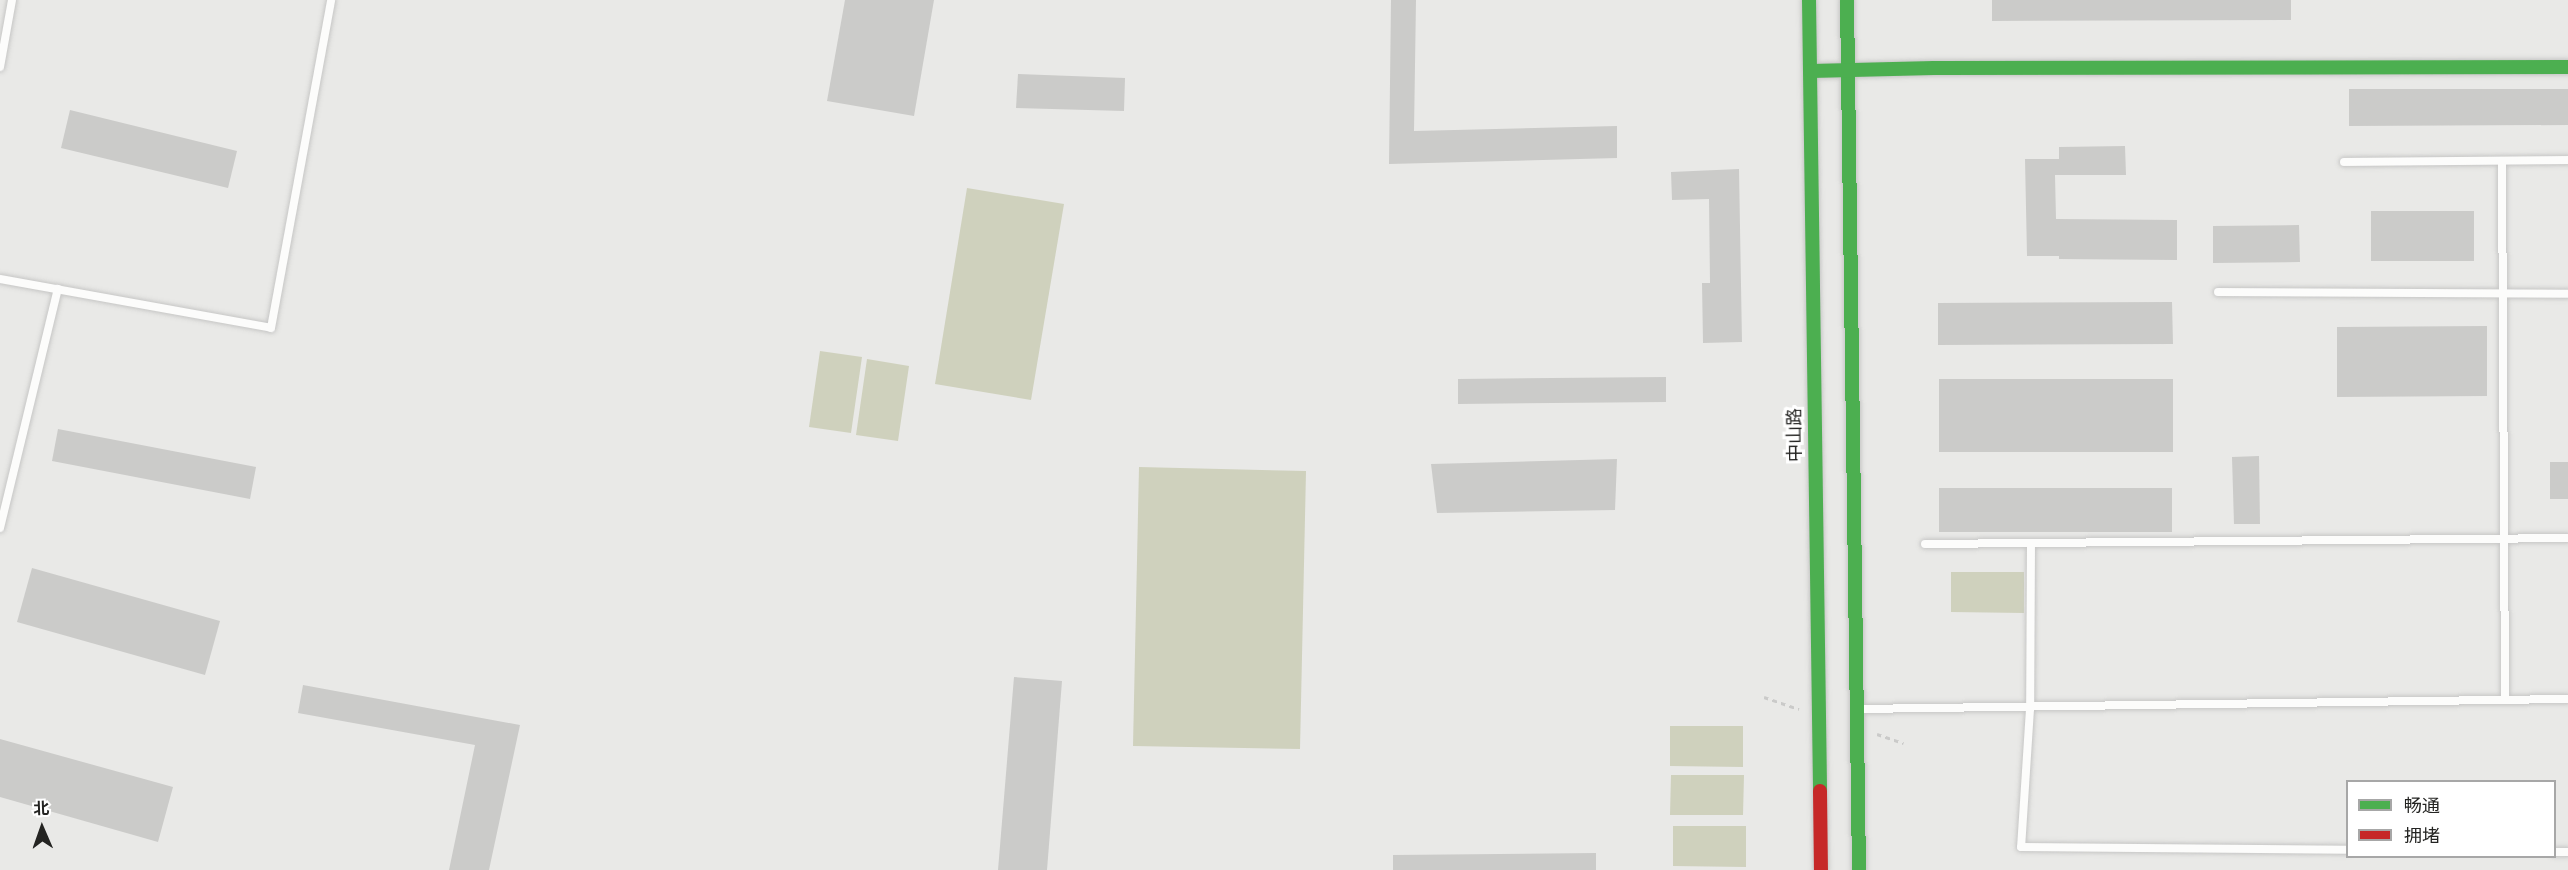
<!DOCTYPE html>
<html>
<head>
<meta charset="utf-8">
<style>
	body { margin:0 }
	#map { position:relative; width:2568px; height:870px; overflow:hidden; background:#e9e9e7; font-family:Overpass,"Noto Sans SC",sans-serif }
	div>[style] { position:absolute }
	.green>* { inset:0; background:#cfd1bd }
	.building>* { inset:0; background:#cbcbc9 }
	.path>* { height:3px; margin-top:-1.5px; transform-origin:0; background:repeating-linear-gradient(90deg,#cacac9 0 4.5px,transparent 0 9px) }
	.roads { filter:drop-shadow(0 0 2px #c6c6c5) drop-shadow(0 0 2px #c6c6c5) }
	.lane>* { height:8px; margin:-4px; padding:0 4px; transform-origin:4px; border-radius:4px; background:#fcfcfb }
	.fast>* { height:14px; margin:-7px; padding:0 7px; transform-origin:7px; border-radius:7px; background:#4caf50 }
	.jam>* { height:14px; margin:-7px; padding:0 7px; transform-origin:7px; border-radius:7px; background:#c62828 }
	span { translate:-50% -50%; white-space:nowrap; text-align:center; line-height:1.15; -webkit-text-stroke:6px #fff; paint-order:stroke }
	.street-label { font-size:18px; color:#242422 }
	.legend { position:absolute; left:2346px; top:780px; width:210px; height:78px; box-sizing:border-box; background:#fff; border:2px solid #a7a7a7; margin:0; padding:8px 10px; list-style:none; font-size:18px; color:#242422 }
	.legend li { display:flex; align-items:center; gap:12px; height:30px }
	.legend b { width:30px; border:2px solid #a7a7a7 }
	.north { position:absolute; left:12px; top:798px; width:60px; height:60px; -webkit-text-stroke:4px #fff; paint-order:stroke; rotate:358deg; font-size:16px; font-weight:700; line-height:24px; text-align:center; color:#242422 }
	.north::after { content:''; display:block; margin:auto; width:21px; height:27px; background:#242422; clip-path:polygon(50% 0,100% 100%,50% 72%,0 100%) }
</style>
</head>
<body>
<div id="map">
	<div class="green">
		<div style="clip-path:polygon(967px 188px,1064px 204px,1031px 400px,935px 384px)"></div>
		<div style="clip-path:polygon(820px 351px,862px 357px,851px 433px,809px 427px)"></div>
		<div style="clip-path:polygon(867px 359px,909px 366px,898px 441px,856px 435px)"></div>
		<div style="clip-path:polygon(1139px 467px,1306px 471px,1300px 749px,1133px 746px)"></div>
		<div style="clip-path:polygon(1951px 572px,2024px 572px,2024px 613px,1951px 612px)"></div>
		<div style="clip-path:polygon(1670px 726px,1743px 726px,1743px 767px,1670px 766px)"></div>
		<div style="clip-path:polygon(1671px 775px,1744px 775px,1743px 815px,1670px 815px)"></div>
		<div style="clip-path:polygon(1673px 826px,1746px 826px,1746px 867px,1673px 866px)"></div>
	</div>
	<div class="building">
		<div style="clip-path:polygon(845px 0,934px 0,914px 116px,827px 101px)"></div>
		<div style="clip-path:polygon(1391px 0,1416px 0,1414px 131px,1617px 126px,1617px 158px,1389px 164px)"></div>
		<div style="clip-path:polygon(1992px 0,2291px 0,2291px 20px,1992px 21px)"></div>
		<div style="clip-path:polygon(1018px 74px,1125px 78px,1124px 111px,1016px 108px)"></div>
		<div style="clip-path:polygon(2349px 89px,2568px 89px,2568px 125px,2349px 126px)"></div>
		<div style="clip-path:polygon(70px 110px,237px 151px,228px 188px,61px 148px)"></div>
		<div style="clip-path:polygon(2125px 146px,2126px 175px,2055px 175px,2056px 219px,2177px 220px,2177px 260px,2059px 259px,2059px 256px,2027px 256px,2025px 159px,2059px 159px,2059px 147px)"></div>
		<div style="clip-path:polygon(1739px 169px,1742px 342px,1703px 343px,1702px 283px,1710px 283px,1709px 199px,1672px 200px,1671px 172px)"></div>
		<div style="clip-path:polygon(2371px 211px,2474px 211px,2474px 261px,2371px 261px)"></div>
		<div style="clip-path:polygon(2299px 225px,2300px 262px,2213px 263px,2213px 226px)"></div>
		<div style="clip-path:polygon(2172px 302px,2173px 344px,1938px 345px,1938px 303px)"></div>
		<div style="clip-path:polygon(2487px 326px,2487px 396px,2337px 397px,2337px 327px)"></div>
		<div style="clip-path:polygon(1666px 377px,1666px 402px,1458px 404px,1458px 379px)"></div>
		<div style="clip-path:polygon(1939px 379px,2173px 379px,2173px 452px,1939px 452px)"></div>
		<div style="clip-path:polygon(58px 429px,256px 467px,250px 499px,52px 461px)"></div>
		<div style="clip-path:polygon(2259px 456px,2260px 524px,2234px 524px,2232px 457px)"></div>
		<div style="clip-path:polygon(1617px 459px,1615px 510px,1437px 513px,1431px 464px)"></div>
		<div style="clip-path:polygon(2550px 462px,2568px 462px,2568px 499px,2550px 499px)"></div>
		<div style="clip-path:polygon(1939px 488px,2172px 488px,2172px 532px,1939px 532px)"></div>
		<div style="clip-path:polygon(32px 568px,220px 621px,205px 675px,17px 622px)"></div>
		<div style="clip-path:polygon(1014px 677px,1062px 681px,1047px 870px,998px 870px)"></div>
		<div style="clip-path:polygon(303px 685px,520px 725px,489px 870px,449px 870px,475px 745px,298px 713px)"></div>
		<div style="clip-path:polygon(0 739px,173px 787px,158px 842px,0 797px)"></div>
		<div style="clip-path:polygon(1596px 853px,1596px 870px,1393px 870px,1393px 855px)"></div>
	</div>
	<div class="path">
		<div style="left:1764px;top:697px;width:37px;rotate:19deg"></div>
		<div style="left:1877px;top:734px;width:28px;rotate:19deg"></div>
	</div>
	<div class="roads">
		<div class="lane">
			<div style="left:0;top:67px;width:68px;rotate:-79.8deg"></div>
			<div style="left:2502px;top:161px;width:539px;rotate:89.68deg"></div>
			<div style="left:2344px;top:162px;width:224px;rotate:-0.5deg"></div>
			<div style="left:0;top:279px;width:275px;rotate:10.2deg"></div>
			<div style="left:271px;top:328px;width:333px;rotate:-79.6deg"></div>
			<div style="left:2218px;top:292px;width:350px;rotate:0.3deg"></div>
			<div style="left:0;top:528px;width:246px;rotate:-76.4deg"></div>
			<div style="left:2031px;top:543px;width:166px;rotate:90.3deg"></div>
			<div style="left:2030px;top:709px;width:138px;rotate:93.7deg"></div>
			<div style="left:2021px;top:847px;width:327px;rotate:0.5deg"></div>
			<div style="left:1925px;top:544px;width:643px;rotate:-0.53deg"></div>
			<div style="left:1858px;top:709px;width:710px;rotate:-0.81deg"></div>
			<div style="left:2554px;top:852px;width:14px"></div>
		</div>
		<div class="fast">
			<div style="left:1809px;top:0;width:791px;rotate:89.2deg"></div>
			<div style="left:1847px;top:0;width:870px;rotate:89.21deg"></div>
			<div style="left:1811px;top:71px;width:123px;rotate:-1.4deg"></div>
			<div style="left:1934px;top:68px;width:634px;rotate:-0.09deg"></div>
		</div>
		<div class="jam">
			<div style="left:1820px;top:791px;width:79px;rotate:89.3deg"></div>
		</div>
	</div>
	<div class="street-label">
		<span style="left:1797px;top:435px;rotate:-91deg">中山路</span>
	</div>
	<ul class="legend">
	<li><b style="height:8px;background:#4caf50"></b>畅通</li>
	<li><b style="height:8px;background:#c62828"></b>拥堵</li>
	</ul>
	<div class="north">北</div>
</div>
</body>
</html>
